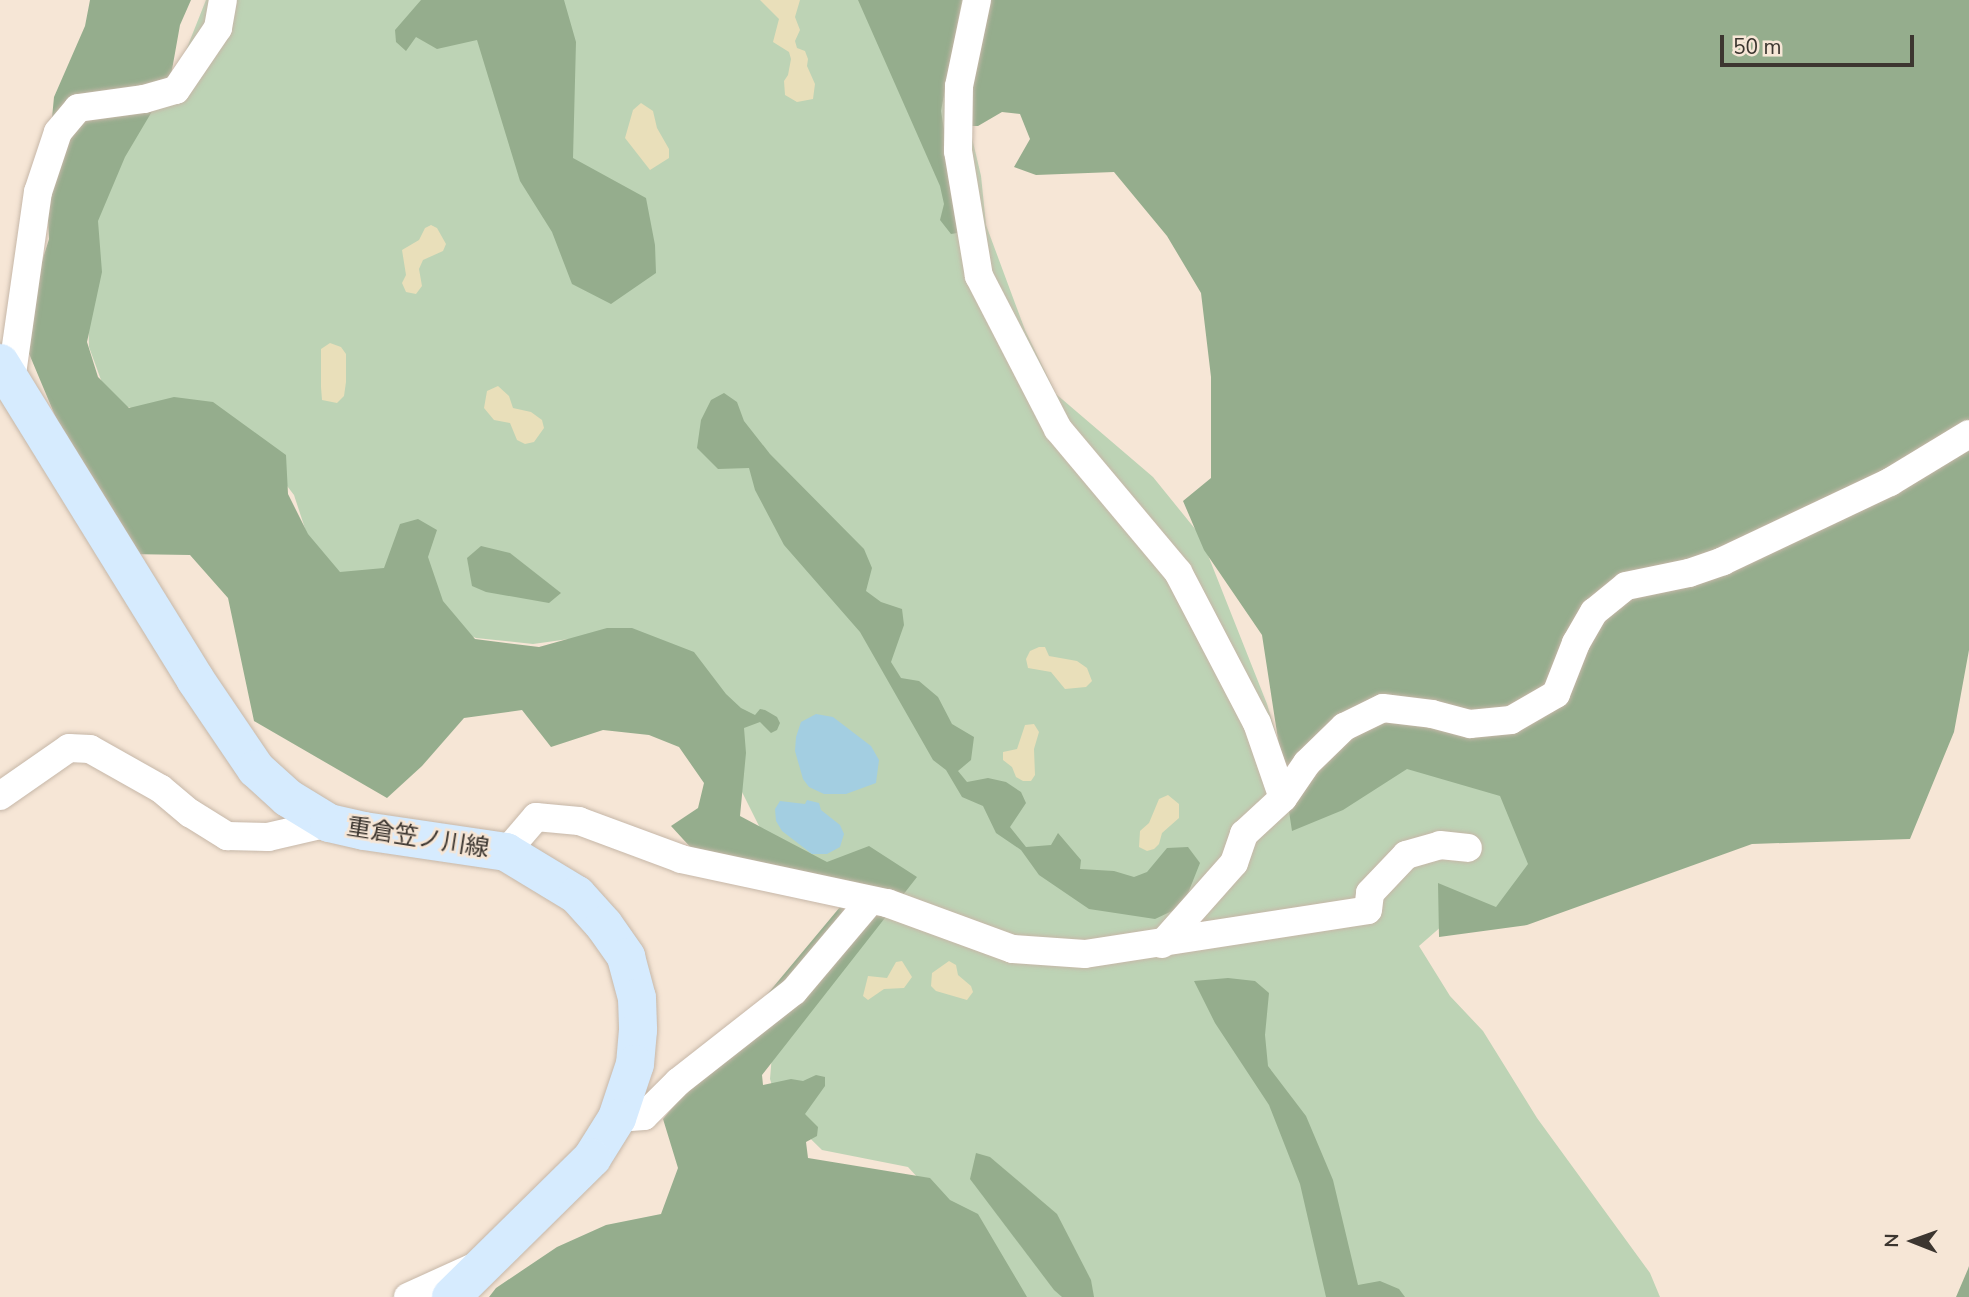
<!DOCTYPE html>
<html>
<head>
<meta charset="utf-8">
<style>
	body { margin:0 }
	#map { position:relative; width:1969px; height:1297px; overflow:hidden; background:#f6e6d6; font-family:"Nunito Sans","Noto Sans JP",sans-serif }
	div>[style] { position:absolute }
	.green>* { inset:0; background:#bdd3b5 }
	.forest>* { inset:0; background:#95ad8d }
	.sand>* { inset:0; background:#e9dfba }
	.water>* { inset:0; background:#a3cee1 }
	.roads { filter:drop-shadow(0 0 2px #c6b7a8) drop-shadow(0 0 2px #c6b7a8) }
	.minor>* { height:28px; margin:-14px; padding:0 14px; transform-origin:14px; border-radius:14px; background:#fff }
	.secondary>* { height:38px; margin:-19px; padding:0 19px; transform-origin:19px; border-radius:19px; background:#d6ebfe }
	span { translate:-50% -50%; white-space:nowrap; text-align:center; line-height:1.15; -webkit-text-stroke:5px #f6e6d6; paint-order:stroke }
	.street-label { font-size:24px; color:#3c3630 }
	.north { position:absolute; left:1878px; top:1206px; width:70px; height:70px; -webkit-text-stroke:5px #f6e6d6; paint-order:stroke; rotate:271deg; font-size:19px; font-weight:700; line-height:28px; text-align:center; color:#3c3630 }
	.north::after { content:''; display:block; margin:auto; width:24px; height:32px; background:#3c3630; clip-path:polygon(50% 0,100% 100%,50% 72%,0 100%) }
	.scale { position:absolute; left:1720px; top:35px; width:194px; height:32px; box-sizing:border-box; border:4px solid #3c3630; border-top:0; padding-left:9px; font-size:21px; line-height:24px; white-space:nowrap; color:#3c3630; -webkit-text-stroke:5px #f6e6d6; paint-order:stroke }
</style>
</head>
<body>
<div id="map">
	<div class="green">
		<div style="clip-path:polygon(206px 0,968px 0,955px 66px,981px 176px,986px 225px,1025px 330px,1056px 394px,1153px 477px,1200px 535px,1267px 704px,1280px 747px,1380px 766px,1436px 765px,1507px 790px,1530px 858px,1514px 919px,1443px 925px,1419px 946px,1450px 996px,1483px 1031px,1537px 1118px,1650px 1273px,1660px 1297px,1015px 1297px,943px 1205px,908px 1167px,822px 1150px,779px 1108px,770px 1079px,773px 1042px,883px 913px,827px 870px,761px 830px,741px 790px,627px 631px,533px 644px,476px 638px,339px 583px,315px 559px,294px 495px,271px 465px,146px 412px,109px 402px,89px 347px,87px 282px,97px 216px,118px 162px,177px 73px)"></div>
	</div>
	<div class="forest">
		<div style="clip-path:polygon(90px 0,191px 0,180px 25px,170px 81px,125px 157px,98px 221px,102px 272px,87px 342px,98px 377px,129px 408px,174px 397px,213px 402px,286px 455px,288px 494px,308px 534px,340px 572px,384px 568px,400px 524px,418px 519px,437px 530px,428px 557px,443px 601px,475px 639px,539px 647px,607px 628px,632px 628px,694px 652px,726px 694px,741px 708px,755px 715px,760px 709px,765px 710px,777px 717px,780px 723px,777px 730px,771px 733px,760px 722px,744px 728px,746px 753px,740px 816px,827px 862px,869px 846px,917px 877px,762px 1075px,763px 1085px,791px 1079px,803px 1081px,816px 1075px,825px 1077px,825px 1086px,805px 1114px,818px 1127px,817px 1136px,806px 1142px,808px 1158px,930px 1178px,950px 1200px,978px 1214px,1027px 1297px,489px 1297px,496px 1288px,557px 1247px,606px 1225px,661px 1214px,678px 1168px,663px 1119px,845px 901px,704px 862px,671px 826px,698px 808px,704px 783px,679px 747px,649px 735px,603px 730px,551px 747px,522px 710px,464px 718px,422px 766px,387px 798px,254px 721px,228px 598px,190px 555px,127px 554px,100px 523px,20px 332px,49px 239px,46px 181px,54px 97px,85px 26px)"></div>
		<div style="clip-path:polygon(421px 0,564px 0,576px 42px,573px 158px,646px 198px,655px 245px,656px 273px,611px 304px,572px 284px,552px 232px,520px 181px,477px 40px,437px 49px,416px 37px,406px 51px,396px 42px,395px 30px)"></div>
		<div style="clip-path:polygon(858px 0,962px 0,941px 111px,960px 228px,957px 233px,951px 234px,940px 220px,944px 204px,940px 186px)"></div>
		<div style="clip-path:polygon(990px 0,1969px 0,1969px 650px,1954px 732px,1910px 839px,1752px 844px,1527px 925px,1439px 937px,1438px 883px,1496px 907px,1528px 864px,1500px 796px,1407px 769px,1343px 810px,1292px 831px,1262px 635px,1204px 550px,1183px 501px,1211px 478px,1211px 377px,1201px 293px,1167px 236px,1114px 172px,1036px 175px,1014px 167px,1030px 139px,1020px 114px,1002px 112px,978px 126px,966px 126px,972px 73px)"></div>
		<div style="clip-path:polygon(724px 393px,737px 402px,744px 421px,770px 454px,864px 549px,872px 568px,866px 591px,881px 602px,902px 609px,904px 625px,891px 662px,901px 678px,919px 681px,938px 697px,952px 724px,974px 737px,971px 760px,958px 771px,967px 782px,988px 778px,1006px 782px,1021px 792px,1026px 803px,1010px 827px,1026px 847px,1051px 845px,1058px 833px,1081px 860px,1080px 869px,1114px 871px,1134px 877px,1147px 872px,1167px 848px,1188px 847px,1200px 863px,1183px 906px,1155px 919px,1089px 909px,1039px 875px,1021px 850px,996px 833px,983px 806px,962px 797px,946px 770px,933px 760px,860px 632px,784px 545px,755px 490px,749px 468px,718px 469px,697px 448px,701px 420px,711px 400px)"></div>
		<div style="clip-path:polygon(481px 546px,510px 553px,561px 593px,549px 603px,486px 592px,472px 586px,467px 558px)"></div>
		<div style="clip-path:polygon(1228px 978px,1255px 981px,1269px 993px,1265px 1035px,1268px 1066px,1306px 1116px,1333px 1180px,1358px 1285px,1380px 1281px,1399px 1289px,1405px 1297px,1326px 1297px,1300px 1184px,1269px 1105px,1215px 1023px,1194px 981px)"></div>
		<div style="clip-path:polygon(976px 1153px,990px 1157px,1057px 1214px,1091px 1280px,1094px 1297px,1062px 1297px,1054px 1290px,970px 1179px)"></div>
		<div style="clip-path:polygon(1969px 1266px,1969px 1297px,1956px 1297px,1968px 1269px)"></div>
	</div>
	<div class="sand">
		<div style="clip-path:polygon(760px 0,800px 0,795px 17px,800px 30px,795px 41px,797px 48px,805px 51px,808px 59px,807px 66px,815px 84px,813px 99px,797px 102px,785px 95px,784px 81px,788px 75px,791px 59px,789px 52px,773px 42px,779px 19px)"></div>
		<div style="clip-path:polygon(641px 103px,653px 111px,657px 128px,669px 149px,669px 158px,650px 170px,625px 138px,633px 110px)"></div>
		<div style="clip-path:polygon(431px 225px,437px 228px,446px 244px,443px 251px,423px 260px,419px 269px,422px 286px,416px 294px,406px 292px,402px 283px,406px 275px,402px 250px,419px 240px,425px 228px)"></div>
		<div style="clip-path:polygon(330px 343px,341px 347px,346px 354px,346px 382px,344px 396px,337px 403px,322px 400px,321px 387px,321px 349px)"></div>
		<div style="clip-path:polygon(498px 386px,509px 396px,513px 408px,531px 412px,542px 420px,544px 428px,534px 442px,525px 444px,517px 440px,510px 423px,494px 420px,484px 408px,487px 391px)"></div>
		<div style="clip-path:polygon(1039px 647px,1045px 647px,1049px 656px,1077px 661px,1087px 668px,1092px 681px,1086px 687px,1065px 689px,1051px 672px,1028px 668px,1026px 659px,1030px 651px)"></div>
		<div style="clip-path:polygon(1034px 724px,1039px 732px,1034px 749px,1035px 775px,1031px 781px,1023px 781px,1016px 777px,1012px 767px,1003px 760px,1003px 752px,1017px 749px,1025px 725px)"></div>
		<div style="clip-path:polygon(1168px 795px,1179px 804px,1179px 818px,1162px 833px,1159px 844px,1154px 849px,1147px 851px,1139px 847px,1140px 831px,1149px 823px,1159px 799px)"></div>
		<div style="clip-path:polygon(902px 961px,912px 977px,904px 988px,884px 989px,868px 1000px,863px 996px,868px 976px,887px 978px,896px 962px)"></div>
		<div style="clip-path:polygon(949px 961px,956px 965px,958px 975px,971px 986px,973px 992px,967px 1000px,936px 991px,931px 986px,932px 973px)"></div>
	</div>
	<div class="water">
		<div style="clip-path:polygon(816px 714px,833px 717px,871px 746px,879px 760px,876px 783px,846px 794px,824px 794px,809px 787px,803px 779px,795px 751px,796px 737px,801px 722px)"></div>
		<div style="clip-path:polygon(807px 800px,819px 803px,821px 810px,840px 825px,844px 834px,840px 847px,827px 854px,812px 854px,782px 831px,776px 821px,775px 809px,780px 801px,805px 804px)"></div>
	</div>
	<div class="roads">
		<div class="minor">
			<div style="left:977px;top:0;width:88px;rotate:101.8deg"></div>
			<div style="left:959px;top:86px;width:65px;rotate:90.9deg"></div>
			<div style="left:958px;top:151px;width:127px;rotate:80.5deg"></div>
			<div style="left:979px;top:276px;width:172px;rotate:62.7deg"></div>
			<div style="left:1058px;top:429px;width:187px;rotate:50deg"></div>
			<div style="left:1178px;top:572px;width:170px;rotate:62.4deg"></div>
			<div style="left:1257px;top:723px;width:79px;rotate:70.9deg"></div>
			<div style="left:11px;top:381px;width:191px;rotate:-81.9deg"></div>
			<div style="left:38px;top:192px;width:63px;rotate:-71.6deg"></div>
			<div style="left:58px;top:132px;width:31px;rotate:-50deg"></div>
			<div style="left:78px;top:108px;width:67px;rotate:-7.8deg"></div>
			<div style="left:144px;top:99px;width:33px;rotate:-16deg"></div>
			<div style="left:176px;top:90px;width:75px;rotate:-55.9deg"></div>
			<div style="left:218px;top:28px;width:28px;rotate:-80deg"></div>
			<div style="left:0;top:796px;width:84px;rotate:-34.8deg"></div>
			<div style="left:69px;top:748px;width:21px;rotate:3deg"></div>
			<div style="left:90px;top:749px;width:81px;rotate:29.4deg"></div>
			<div style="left:161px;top:789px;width:38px;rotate:40deg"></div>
			<div style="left:190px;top:813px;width:44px;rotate:31.9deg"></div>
			<div style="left:227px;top:836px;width:41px;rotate:1.4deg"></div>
			<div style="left:268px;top:837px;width:63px;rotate:-12.9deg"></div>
			<div style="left:506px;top:852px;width:46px;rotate:-49.4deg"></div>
			<div style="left:536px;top:817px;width:43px;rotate:5.3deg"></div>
			<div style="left:579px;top:821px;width:109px;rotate:20.4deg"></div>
			<div style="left:681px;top:859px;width:211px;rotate:12.1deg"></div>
			<div style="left:887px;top:903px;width:134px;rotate:20.1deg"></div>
			<div style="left:1013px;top:949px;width:72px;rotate:4deg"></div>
			<div style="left:1085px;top:954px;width:286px;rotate:-8.8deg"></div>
			<div style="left:1368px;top:910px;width:17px;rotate:-83deg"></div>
			<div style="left:1370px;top:893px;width:52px;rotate:-46.5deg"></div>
			<div style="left:1406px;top:855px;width:35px;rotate:-16deg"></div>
			<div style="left:1440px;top:845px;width:28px;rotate:6deg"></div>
			<div style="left:1162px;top:944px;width:108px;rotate:-48.4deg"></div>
			<div style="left:1234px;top:863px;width:31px;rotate:-71deg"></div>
			<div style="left:1244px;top:834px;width:53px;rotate:-42.7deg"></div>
			<div style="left:1283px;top:798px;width:42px;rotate:-55.6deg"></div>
			<div style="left:1307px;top:763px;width:52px;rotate:-44.2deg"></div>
			<div style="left:1344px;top:727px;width:43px;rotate:-26deg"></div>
			<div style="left:1383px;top:708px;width:49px;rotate:7deg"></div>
			<div style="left:1432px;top:714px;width:39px;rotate:15deg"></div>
			<div style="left:1470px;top:724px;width:41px;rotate:-5.6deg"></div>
			<div style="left:1511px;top:720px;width:52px;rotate:-30deg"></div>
			<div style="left:1556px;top:694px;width:55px;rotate:-68.6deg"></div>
			<div style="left:1576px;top:643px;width:36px;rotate:-60deg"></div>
			<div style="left:1594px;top:612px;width:41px;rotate:-39.1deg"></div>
			<div style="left:1626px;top:586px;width:64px;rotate:-11.7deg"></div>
			<div style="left:1689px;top:573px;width:36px;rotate:-19deg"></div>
			<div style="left:1723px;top:561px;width:185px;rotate:-25.3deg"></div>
			<div style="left:1890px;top:482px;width:92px;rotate:-31.3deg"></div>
			<div style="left:617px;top:1118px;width:27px;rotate:-4deg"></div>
			<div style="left:644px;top:1116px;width:48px;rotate:-45deg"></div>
			<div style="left:678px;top:1082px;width:147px;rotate:-38.1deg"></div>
			<div style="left:794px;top:991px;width:118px;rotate:-49.8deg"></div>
			<div style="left:408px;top:1297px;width:70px;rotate:-24.4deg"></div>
		</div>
		<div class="secondary">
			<div style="left:0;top:363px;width:371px;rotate:58.3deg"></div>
			<div style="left:195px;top:679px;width:109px;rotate:55.9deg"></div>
			<div style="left:256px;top:769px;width:43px;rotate:42.2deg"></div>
			<div style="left:288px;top:798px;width:48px;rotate:31.4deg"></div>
			<div style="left:329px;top:823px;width:36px;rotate:13deg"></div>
			<div style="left:364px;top:831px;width:144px;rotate:8.4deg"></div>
			<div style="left:506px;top:852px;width:83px;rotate:31.2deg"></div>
			<div style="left:577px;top:895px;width:40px;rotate:48deg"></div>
			<div style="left:604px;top:925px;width:39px;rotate:55deg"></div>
			<div style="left:626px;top:957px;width:42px;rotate:75deg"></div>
			<div style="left:637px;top:998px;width:32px;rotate:88deg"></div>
			<div style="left:638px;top:1030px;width:34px;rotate:95deg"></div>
			<div style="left:635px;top:1064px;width:57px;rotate:108.4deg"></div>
			<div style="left:617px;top:1118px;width:47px;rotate:122deg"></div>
			<div style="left:592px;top:1158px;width:198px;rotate:135.4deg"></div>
		</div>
	</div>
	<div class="street-label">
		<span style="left:418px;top:838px;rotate:9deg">重倉笠ノ川線</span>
	</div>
	<div class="north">N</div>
	<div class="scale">50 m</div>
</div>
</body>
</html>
